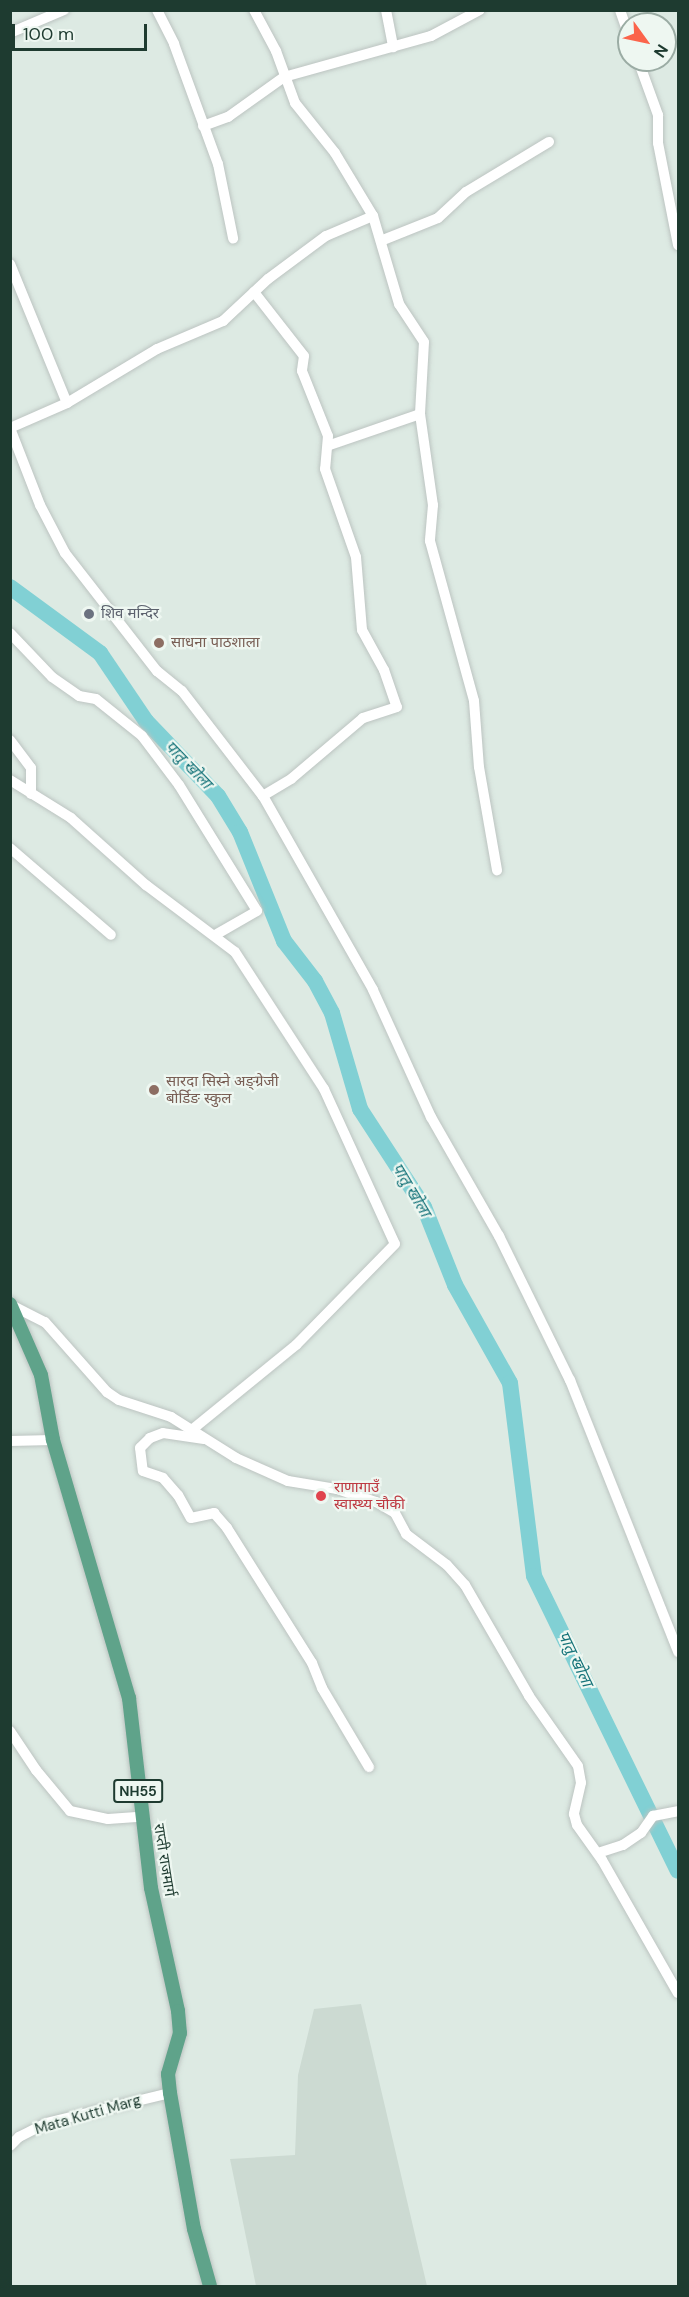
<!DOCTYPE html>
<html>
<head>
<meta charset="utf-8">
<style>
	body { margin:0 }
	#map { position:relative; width:689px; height:2297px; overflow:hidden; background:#ddeae3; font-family:"DM Sans","Noto Sans Devanagari",sans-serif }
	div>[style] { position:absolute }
	.built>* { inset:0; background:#ccdad2 }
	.river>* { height:16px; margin:-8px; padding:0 8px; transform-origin:8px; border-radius:8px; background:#81d0d4 }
	.roads { filter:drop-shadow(0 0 2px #bcc4c1) drop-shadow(0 0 2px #bcc4c1) }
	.minor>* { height:10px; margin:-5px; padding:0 5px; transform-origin:5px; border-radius:5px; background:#fff }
	.major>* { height:14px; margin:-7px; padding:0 7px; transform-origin:7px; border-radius:7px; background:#5fa38a }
	.dots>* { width:16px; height:16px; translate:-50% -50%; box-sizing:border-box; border:3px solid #eef7f1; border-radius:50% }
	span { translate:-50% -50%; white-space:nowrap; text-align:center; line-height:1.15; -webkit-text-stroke:4.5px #eef7f1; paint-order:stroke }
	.shield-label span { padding:2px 4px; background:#eef7f1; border:2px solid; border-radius:4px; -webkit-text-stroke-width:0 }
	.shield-label { font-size:14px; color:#1e3b30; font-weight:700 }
	.worship-label { font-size:15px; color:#5b616d }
	.left { translate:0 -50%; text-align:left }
	.education-label { font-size:15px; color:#785e54 }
	.health-label { font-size:15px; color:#be3a42 }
	.street-label { font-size:15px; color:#1e3b30 }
	.water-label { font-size:16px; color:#157379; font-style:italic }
	.frame { position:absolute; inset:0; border:12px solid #1e3b30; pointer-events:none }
	.north { position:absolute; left:617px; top:12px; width:60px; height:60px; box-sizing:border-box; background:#eef7f1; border:2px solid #9baca4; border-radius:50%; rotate:123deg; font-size:16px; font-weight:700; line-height:24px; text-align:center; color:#1e3b30 }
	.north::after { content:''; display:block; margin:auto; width:21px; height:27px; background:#fb644b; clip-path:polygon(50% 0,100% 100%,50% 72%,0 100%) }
	.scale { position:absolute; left:12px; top:24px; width:135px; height:27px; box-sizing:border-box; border:3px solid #1e3b30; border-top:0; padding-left:8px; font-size:18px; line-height:21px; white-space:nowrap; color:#1e3b30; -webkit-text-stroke:4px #eef7f1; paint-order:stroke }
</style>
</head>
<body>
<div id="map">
	<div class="built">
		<div style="clip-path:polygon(361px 2004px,427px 2286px,256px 2286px,230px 2159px,295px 2155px,298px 2075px,314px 2009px)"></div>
	</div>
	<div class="river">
		<div style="left:10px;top:587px;width:112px;rotate:36.3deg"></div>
		<div style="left:100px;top:653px;width:82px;rotate:55.9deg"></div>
		<div style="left:146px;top:721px;width:104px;rotate:46.2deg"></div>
		<div style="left:218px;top:796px;width:42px;rotate:58.6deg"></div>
		<div style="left:240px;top:832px;width:118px;rotate:68deg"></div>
		<div style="left:284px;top:941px;width:51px;rotate:52.2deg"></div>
		<div style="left:315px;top:981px;width:36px;rotate:62deg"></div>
		<div style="left:332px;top:1013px;width:100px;rotate:73.7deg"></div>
		<div style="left:360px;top:1109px;width:117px;rotate:56.9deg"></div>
		<div style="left:424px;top:1207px;width:84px;rotate:68.3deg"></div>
		<div style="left:455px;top:1285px;width:112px;rotate:60.7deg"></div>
		<div style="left:510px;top:1383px;width:194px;rotate:82.9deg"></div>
		<div style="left:534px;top:1576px;width:328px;rotate:64deg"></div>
	</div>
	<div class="roads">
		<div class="minor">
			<div style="left:157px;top:10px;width:38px;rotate:63deg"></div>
			<div style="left:174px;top:44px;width:128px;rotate:69.9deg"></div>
			<div style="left:218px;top:164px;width:76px;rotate:78.5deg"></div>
			<div style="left:254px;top:10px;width:47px;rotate:61.8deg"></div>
			<div style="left:276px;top:51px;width:55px;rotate:69.9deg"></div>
			<div style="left:295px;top:103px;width:64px;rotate:51.3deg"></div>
			<div style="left:335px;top:153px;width:74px;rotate:58.9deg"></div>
			<div style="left:373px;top:216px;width:92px;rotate:73.5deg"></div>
			<div style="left:399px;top:304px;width:45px;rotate:56.7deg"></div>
			<div style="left:424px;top:342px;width:72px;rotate:93.2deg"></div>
			<div style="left:420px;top:414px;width:92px;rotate:81.9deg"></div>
			<div style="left:433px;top:505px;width:36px;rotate:95deg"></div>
			<div style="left:430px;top:541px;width:166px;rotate:74.6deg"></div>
			<div style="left:474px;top:701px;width:66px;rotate:85.7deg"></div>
			<div style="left:479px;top:767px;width:105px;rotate:80.1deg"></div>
			<div style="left:386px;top:10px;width:38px;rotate:79deg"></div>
			<div style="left:620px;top:10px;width:28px;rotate:71deg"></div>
			<div style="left:10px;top:33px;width:59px;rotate:-23.1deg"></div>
			<div style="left:638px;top:60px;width:59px;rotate:70deg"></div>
			<div style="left:658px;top:115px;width:28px;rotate:90deg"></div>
			<div style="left:658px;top:143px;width:104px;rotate:78.9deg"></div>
			<div style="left:203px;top:126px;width:27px;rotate:-20deg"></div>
			<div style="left:228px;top:117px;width:69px;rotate:-35.5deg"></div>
			<div style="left:284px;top:77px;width:153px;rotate:-15.6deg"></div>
			<div style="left:431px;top:36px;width:55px;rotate:-28deg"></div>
			<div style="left:383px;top:240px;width:59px;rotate:-21.8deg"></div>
			<div style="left:438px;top:218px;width:38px;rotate:-43deg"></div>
			<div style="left:466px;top:192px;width:97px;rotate:-31.1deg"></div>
			<div style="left:10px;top:264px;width:150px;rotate:67.7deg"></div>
			<div style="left:254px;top:292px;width:81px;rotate:52deg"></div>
			<div style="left:304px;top:356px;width:15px;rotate:98deg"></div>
			<div style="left:302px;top:371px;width:70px;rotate:68.2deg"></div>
			<div style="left:328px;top:436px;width:33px;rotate:95deg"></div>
			<div style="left:325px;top:469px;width:93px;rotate:70.6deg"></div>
			<div style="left:356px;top:557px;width:73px;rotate:85.3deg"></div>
			<div style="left:362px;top:630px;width:46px;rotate:61.2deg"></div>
			<div style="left:384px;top:670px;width:39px;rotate:71deg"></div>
			<div style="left:397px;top:707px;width:36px;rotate:162deg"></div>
			<div style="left:363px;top:718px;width:94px;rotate:139.7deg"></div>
			<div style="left:291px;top:779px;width:33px;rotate:149deg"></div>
			<div style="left:10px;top:428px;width:83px;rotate:68.7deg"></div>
			<div style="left:40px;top:505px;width:54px;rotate:62.5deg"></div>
			<div style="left:65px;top:553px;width:150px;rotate:52.1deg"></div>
			<div style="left:157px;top:671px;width:32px;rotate:39deg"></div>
			<div style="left:182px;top:691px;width:133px;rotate:52.4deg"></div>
			<div style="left:263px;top:796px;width:223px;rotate:60.4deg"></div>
			<div style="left:373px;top:990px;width:140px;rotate:65.5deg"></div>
			<div style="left:431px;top:1117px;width:137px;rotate:60.3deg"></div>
			<div style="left:499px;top:1236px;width:161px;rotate:63.8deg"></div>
			<div style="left:570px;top:1380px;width:293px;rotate:68.3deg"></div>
			<div style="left:10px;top:428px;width:62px;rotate:-23.7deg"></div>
			<div style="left:67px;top:403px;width:105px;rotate:-31deg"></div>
			<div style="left:157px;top:349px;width:72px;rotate:-23deg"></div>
			<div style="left:223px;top:321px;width:62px;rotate:-43deg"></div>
			<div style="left:268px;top:279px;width:72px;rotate:-36.6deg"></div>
			<div style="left:326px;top:236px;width:51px;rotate:-23.1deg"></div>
			<div style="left:330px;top:445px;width:95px;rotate:-19deg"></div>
			<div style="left:10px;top:633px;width:61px;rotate:46.3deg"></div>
			<div style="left:52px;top:677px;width:33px;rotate:35deg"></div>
			<div style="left:79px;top:696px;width:17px;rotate:10deg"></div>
			<div style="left:96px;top:699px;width:59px;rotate:38.8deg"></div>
			<div style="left:142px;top:736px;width:61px;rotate:52.9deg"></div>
			<div style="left:179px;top:785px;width:148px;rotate:58.2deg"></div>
			<div style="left:257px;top:911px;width:46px;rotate:150.1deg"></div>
			<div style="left:10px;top:740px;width:35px;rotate:53deg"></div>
			<div style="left:31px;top:768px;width:26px;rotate:90deg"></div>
			<div style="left:10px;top:780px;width:72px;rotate:31.9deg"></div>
			<div style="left:71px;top:818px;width:101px;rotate:41.8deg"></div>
			<div style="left:146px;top:885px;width:111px;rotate:37deg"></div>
			<div style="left:235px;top:952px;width:163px;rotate:57deg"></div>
			<div style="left:324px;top:1089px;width:170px;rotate:65.4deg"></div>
			<div style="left:395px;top:1244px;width:141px;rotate:134.4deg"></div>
			<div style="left:296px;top:1345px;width:133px;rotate:140.8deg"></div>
			<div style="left:10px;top:848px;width:133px;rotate:40.7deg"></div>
			<div style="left:11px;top:1305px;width:38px;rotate:27deg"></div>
			<div style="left:45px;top:1322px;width:94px;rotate:48.5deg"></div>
			<div style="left:107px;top:1392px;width:14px;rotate:34deg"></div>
			<div style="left:119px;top:1400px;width:55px;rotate:18.1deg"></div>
			<div style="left:171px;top:1417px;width:77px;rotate:32.2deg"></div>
			<div style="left:236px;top:1458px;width:57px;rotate:23.9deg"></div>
			<div style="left:288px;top:1481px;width:50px;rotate:9.3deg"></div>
			<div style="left:337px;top:1489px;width:41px;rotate:18.4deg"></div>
			<div style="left:376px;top:1502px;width:22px;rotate:30deg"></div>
			<div style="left:395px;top:1513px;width:24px;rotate:62deg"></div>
			<div style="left:406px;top:1534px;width:51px;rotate:37.1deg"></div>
			<div style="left:447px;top:1565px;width:27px;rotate:48deg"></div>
			<div style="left:465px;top:1585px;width:128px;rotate:60deg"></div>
			<div style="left:529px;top:1696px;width:85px;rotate:55deg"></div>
			<div style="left:578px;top:1766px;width:17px;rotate:80deg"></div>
			<div style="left:581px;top:1783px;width:32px;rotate:103deg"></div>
			<div style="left:574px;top:1814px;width:11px;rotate:75deg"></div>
			<div style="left:577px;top:1825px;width:43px;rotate:54.5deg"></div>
			<div style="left:602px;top:1860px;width:153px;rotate:60.3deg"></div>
			<div style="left:204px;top:1439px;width:41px;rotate:-171.7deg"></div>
			<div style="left:163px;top:1433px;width:14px;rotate:159deg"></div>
			<div style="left:150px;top:1438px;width:14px;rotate:135deg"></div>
			<div style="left:140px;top:1448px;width:23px;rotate:83deg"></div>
			<div style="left:143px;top:1471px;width:21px;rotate:19deg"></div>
			<div style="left:163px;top:1478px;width:23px;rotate:49deg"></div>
			<div style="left:178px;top:1495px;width:26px;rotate:61deg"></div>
			<div style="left:191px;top:1518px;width:24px;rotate:-12deg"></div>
			<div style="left:214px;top:1513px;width:20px;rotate:49deg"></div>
			<div style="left:227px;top:1528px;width:160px;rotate:57.8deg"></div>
			<div style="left:312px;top:1663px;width:27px;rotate:68deg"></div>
			<div style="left:322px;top:1688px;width:92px;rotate:59.3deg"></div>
			<div style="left:10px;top:1441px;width:43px;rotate:-1.3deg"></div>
			<div style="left:10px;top:1731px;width:47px;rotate:56.3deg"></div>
			<div style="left:36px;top:1770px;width:53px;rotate:50.3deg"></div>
			<div style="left:70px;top:1811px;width:39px;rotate:12deg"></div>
			<div style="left:108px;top:1819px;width:32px;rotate:-4deg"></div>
			<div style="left:598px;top:1853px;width:26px;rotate:-18deg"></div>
			<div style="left:623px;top:1845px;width:22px;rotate:-34deg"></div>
			<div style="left:641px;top:1833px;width:21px;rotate:-55deg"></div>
			<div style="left:653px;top:1816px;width:25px;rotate:-11deg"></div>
			<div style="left:10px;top:2146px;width:13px;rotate:-45deg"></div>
			<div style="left:19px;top:2137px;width:30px;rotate:-27deg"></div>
			<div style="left:46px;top:2123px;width:128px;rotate:-13.6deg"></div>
		</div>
		<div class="major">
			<div style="left:10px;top:1304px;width:77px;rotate:66.4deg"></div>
			<div style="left:41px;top:1375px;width:66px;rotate:79.5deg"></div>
			<div style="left:53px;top:1440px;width:269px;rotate:73.6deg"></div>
			<div style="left:129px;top:1698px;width:191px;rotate:83.4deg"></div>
			<div style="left:151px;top:1888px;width:126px;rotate:77.6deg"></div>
			<div style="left:178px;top:2011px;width:22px;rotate:85deg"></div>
			<div style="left:180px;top:2033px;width:43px;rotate:106.3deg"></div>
			<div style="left:168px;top:2074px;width:19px;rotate:84deg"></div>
			<div style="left:170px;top:2093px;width:138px;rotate:80deg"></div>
			<div style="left:194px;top:2229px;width:59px;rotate:74.3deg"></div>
		</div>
	</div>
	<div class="dots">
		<div style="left:89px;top:614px;background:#6b7280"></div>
		<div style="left:159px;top:643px;background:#8d6e63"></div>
		<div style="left:154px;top:1090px;background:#8d6e63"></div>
		<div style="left:321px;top:1496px;background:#e0444e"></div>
	</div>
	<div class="shield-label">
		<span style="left:138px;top:1791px">NH55</span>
	</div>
	<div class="worship-label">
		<span class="left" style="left:101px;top:614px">शिव मन्दिर</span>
	</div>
	<div class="education-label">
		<span class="left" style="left:171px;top:643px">साधना पाठशाला</span>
		<span class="left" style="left:166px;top:1090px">सारदा सिस्ने अङ्ग्रेजी<br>बोर्डिङ स्कुल</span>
	</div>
	<div class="health-label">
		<span class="left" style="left:334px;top:1496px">राणागाउँ<br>स्वास्थ्य चौकी</span>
	</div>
	<div class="street-label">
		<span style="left:164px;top:1860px;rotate:81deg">राप्ती राजमार्ग</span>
		<span style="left:88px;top:2115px;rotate:-16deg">Mata Kutti Marg</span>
	</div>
	<div class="water-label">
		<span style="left:188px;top:765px;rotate:46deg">पातु खोला</span>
		<span style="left:411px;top:1190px;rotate:59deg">पातु खोला</span>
		<span style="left:575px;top:1659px;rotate:64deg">पातु खोला</span>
	</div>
	<div class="frame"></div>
	<div class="north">N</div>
	<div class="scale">100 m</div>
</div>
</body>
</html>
